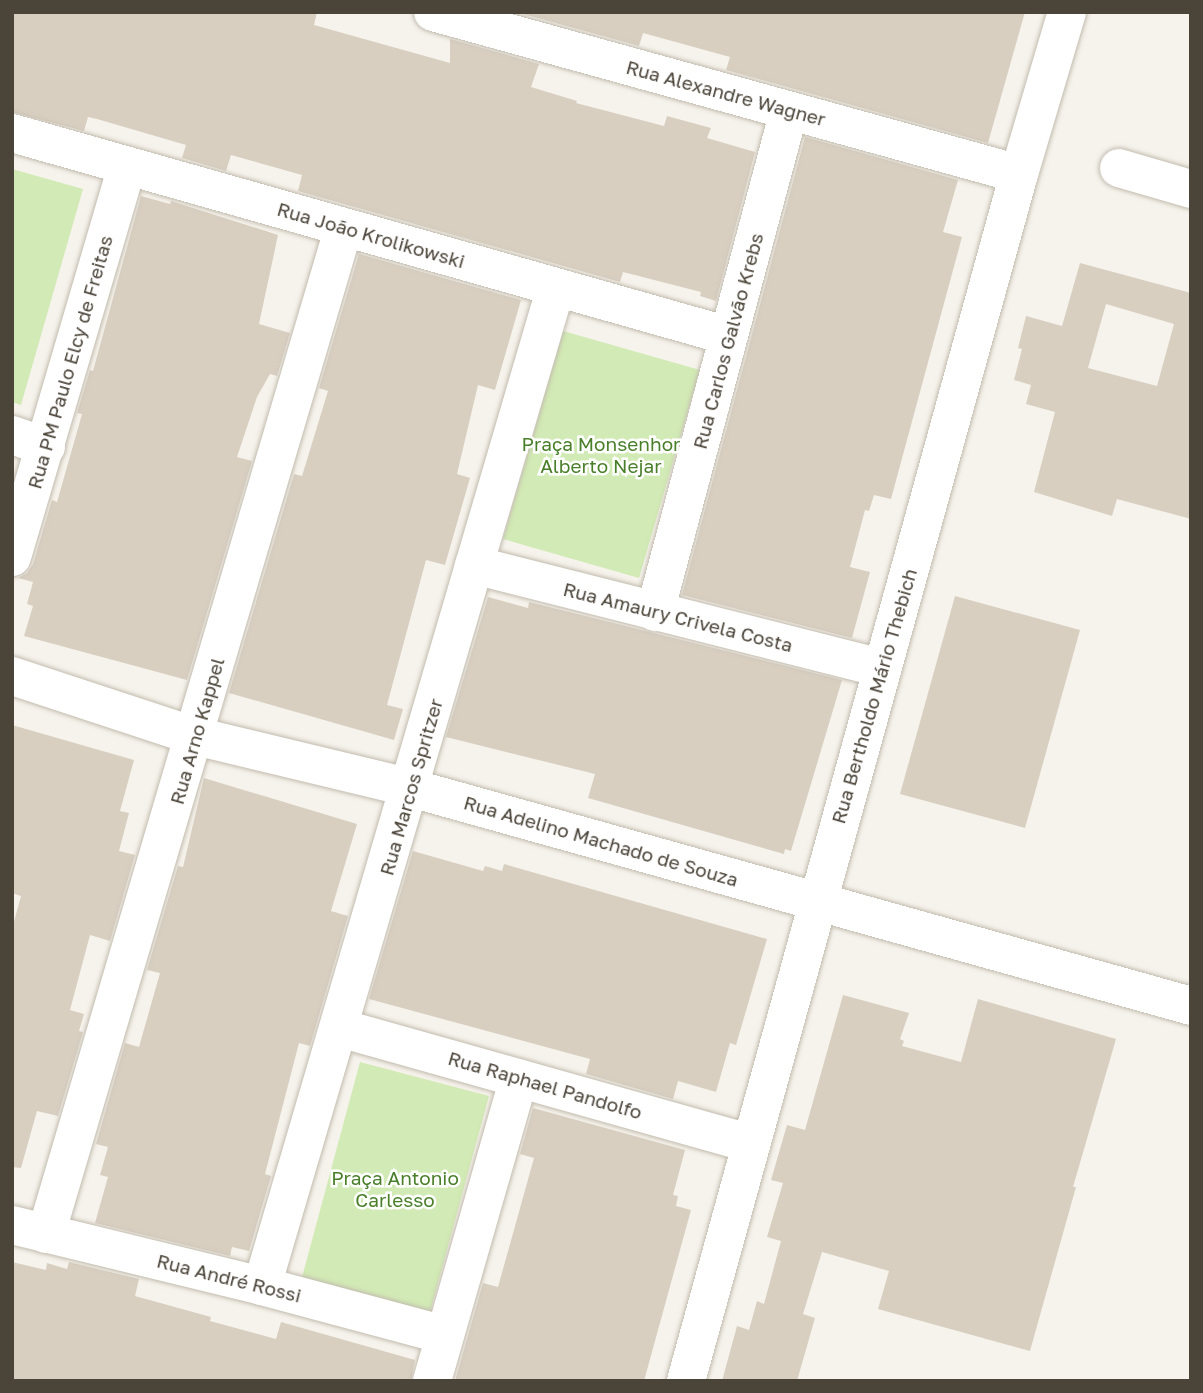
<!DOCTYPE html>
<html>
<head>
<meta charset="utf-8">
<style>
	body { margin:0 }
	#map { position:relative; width:1203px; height:1393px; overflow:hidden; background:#f6f3ec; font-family:"Golos Text",sans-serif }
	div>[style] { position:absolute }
	.green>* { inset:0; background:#d2eab5 }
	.building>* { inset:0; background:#d8cfc1 }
	.roads { filter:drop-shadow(0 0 2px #c2bbae) drop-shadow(0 0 2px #c2bbae) }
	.minor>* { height:38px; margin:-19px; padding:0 19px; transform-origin:19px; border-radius:19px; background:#fff }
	span { translate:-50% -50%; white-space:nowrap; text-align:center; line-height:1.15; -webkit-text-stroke:5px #fff; paint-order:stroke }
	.street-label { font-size:19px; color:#4b4439 }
	.park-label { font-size:19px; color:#4a7f2a }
	.frame { position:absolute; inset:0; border:14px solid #4b4439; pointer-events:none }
</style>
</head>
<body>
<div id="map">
	<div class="green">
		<div style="clip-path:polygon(12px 169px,83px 189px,21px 405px,12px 402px)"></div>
		<div style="clip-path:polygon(563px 331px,700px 370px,639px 578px,503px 539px)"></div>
		<div style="clip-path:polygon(360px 1062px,489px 1096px,429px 1316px,301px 1281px)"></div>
	</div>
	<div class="building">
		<div style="clip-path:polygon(12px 12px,317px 12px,314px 25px,450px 63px,450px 39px,539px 64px,531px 87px,577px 101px,576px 103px,664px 126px,667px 116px,711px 128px,707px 138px,755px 152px,716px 301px,700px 296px,701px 292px,623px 272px,620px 282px,298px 191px,302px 175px,231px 155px,226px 171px,182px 158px,186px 145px,97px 119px,88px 117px,84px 131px,12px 112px)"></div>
		<div style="clip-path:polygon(516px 12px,1025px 12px,988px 143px,726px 70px,730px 57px,643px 33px,639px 46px)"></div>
		<div style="clip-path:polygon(805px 137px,958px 180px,943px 232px,962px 237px,891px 499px,874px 495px,869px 511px,865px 510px,850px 567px,870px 572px,852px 638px,682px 595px)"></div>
		<div style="clip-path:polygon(141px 196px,170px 204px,171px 201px,278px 235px,259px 324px,290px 333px,277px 376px,270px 374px,257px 397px,237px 457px,252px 461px,187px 680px,24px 636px,33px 606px,27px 604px,33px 582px,18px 578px,27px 573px,33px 564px,52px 500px,57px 502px,82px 414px,77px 413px,90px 370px,93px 371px)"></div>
		<div style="clip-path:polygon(359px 254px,521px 300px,495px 390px,478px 385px,457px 474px,470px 478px,445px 565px,426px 560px,387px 705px,403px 709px,394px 740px,229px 693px,294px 474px,302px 476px,328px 391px,319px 388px)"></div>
		<div style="clip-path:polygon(evenodd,1080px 263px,1191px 293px,1191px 519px,1117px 499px,1112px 516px,1034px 492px,1055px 412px,1026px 404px,1031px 385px,1014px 380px,1022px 349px,1018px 348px,1026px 316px,1062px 326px,1080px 263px,1106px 304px,1174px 324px,1157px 386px,1088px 368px,1106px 304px)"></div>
		<div style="clip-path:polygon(955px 596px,1080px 630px,1025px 828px,900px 794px)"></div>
		<div style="clip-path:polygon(488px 597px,528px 608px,529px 602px,842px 680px,791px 851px,785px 849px,784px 854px,588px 798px,595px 774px,446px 737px)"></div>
		<div style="clip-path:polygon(12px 725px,134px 760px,120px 811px,129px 813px,119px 851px,135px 855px,110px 941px,90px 935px,70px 1010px,84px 1014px,79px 1031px,83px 1032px,58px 1116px,37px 1111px,21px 1168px,12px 1167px,12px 929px,21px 896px,12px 893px)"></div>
		<div style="clip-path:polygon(204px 778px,357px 824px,331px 911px,348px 916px,310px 1046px,299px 1043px,265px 1174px,271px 1176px,249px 1251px,232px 1247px,230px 1256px,95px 1223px,108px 1177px,100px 1175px,108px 1147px,96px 1144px,125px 1043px,139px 1047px,160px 973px,147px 970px,178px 866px,183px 867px)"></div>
		<div style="clip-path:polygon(413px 851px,483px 871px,485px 866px,502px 871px,504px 864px,767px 939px,736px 1045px,730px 1043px,716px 1092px,678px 1081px,673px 1099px,586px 1074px,590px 1059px,369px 999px)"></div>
		<div style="clip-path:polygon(843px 995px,909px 1013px,900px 1039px,904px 1041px,902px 1046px,961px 1062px,978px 999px,1116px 1039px,1073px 1187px,1076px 1187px,1030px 1351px,878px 1309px,889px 1271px,822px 1252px,803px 1314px,815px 1318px,797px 1381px,722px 1381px,737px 1326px,749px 1330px,757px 1301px,764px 1304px,781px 1241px,767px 1237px,783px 1183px,771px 1180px,787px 1125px,805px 1130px)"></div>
		<div style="clip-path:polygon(533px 1108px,685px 1150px,673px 1195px,678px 1196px,676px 1206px,691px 1210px,644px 1381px,455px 1381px,483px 1283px,498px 1287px,534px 1158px,520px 1154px)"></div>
		<div style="clip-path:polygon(12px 1262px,46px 1270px,47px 1263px,67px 1269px,69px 1262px,139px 1279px,135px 1296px,211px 1317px,210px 1321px,276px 1339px,281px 1322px,415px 1360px,411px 1381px,12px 1381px)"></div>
	</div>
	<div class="roads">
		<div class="minor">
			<div style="left:433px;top:12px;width:608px;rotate:15.45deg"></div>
			<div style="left:12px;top:133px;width:745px;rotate:15.81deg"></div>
			<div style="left:1119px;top:168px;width:75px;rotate:16.3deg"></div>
			<div style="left:12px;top:435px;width:36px;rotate:19deg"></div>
			<div style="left:12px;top:557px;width:408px;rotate:-73.6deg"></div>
			<div style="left:474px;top:565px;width:421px;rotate:14.2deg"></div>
			<div style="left:655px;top:612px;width:519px;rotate:-75.03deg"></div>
			<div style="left:12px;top:676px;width:193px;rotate:18.2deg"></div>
			<div style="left:195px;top:736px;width:222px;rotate:13.5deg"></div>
			<div style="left:411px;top:788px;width:810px;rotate:15.61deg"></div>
			<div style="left:340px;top:1028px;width:426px;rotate:15.7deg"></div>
			<div style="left:12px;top:1225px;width:257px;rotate:13.7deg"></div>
			<div style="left:262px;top:1286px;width:189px;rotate:15deg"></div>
			<div style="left:46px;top:1234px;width:1050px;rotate:-73.52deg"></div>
			<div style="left:262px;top:1286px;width:1041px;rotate:-73.6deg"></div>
			<div style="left:432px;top:1381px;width:315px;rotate:-74deg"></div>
			<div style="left:686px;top:1381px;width:1252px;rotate:-74.58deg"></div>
			<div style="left:1019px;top:174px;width:169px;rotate:-73.5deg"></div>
		</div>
	</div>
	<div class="street-label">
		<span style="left:726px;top:93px;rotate:15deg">Rua Alexandre Wagner</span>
		<span style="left:371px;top:235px;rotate:16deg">Rua João Krolikowski</span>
		<span style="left:728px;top:341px;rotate:-75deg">Rua Carlos Galvão Krebs</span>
		<span style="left:70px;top:362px;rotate:-74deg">Rua PM Paulo Elcy de Freitas</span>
		<span style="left:678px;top:617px;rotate:14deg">Rua Amaury Crivela Costa</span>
		<span style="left:874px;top:696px;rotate:-74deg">Rua Bertholdo Mário Thebich</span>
		<span style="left:197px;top:731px;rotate:-74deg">Rua Arno Kappel</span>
		<span style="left:411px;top:787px;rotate:-74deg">Rua Marcos Spritzer</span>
		<span style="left:601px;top:841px;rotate:16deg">Rua Adelino Machado de Souza</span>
		<span style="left:545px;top:1085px;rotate:16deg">Rua Raphael Pandolfo</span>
		<span style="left:229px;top:1278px;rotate:14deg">Rua André Rossi</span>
	</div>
	<div class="park-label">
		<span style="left:601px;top:455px">Praça Monsenhor<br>Alberto Nejar</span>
		<span style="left:395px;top:1189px">Praça Antonio<br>Carlesso</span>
	</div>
	<div class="frame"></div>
</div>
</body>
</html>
